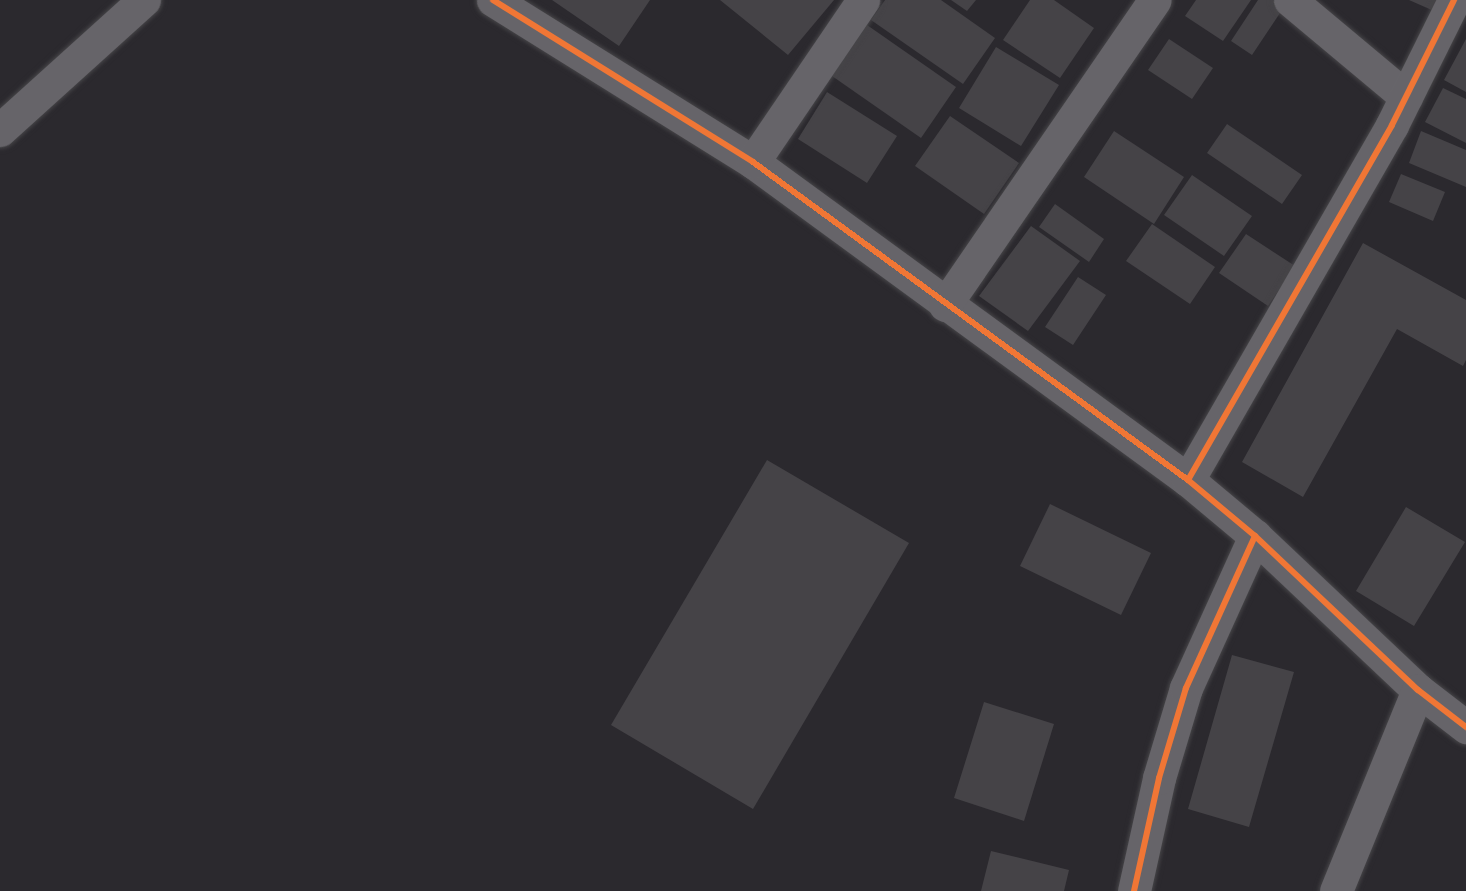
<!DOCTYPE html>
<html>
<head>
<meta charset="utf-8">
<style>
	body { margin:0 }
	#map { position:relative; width:1466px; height:891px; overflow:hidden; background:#2b292e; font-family:Montserrat,sans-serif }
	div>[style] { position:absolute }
	.building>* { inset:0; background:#454347 }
	.roads { filter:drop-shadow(0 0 2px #464548) drop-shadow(0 0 2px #464548) }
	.street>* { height:33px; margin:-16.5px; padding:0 16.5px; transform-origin:16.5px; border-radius:16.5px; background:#666469 }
	.cycleway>* { height:6px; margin:-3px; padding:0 3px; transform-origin:3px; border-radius:3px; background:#f07635 }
	span { translate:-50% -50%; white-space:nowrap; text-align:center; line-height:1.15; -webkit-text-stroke:4.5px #201d26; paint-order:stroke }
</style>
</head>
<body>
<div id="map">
	<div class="building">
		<div style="clip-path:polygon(552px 0,650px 0,619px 46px)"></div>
		<div style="clip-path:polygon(720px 0,834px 0,788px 55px)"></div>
		<div style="clip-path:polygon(885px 0,941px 0,995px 38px,963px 84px,871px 20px)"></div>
		<div style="clip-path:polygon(951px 0,976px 0,967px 11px)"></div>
		<div style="clip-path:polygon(1030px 0,1054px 0,1094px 28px,1060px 78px,1003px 40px)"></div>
		<div style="clip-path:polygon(1196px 0,1251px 0,1223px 41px,1185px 16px)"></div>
		<div style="clip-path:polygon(1258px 0,1275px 0,1284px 7px,1252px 55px,1231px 41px)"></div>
		<div style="clip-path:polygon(1409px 0,1450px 0,1443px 15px)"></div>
		<div style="clip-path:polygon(867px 25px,956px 87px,921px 138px,832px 76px)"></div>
		<div style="clip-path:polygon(1169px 39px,1213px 68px,1192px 99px,1148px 70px)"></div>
		<div style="clip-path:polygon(1466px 39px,1466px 92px,1444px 80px)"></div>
		<div style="clip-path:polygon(996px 47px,1059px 85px,1021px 146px,959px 108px)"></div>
		<div style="clip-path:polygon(1443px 88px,1466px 99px,1466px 143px,1425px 122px)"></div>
		<div style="clip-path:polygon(827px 92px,897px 136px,867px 183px,798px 139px)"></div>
		<div style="clip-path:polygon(950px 116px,1019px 163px,984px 214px,915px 166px)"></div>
		<div style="clip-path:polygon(1227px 124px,1302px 175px,1282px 204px,1207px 153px)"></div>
		<div style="clip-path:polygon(1114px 131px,1184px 177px,1154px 224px,1084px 177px)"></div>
		<div style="clip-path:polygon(1421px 131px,1466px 150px,1466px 187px,1409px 163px)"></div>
		<div style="clip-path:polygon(1401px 174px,1445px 192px,1433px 221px,1389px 202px)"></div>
		<div style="clip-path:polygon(1192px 175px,1252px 216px,1224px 256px,1164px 215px)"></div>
		<div style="clip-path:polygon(1055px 204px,1104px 239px,1089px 262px,1039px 227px)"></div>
		<div style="clip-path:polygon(1152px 224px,1215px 267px,1190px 304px,1126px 261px)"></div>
		<div style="clip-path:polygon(1031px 226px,1080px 261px,1028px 331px,979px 296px)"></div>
		<div style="clip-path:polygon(1246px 234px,1295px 266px,1268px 306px,1219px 273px)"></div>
		<div style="clip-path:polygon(1363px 243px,1466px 300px,1466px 360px,1463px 366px,1397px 329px,1303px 497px,1242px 462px)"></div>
		<div style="clip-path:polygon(1078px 277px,1106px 295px,1073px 345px,1045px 327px)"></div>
		<div style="clip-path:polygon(767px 460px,909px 543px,753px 809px,611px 725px)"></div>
		<div style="clip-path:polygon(1050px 504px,1151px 553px,1121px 615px,1020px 566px)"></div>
		<div style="clip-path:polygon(1406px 507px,1465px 542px,1414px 626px,1356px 591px)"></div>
		<div style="clip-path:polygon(1232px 655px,1294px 672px,1249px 827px,1188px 809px)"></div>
		<div style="clip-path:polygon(984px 702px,1054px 724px,1024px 821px,954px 798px)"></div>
		<div style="clip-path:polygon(991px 851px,1069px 870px,1064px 891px,981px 891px)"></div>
	</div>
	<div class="roads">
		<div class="street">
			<div style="left:493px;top:0;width:306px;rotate:31.9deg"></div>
			<div style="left:753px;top:162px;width:539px;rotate:36.17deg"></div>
			<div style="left:1188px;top:480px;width:87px;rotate:39.9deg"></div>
			<div style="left:1255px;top:536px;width:224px;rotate:43.4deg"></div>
			<div style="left:1418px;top:690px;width:61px;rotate:37.6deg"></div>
			<div style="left:1290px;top:0;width:151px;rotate:39.9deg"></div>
			<div style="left:0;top:130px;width:194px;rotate:-42.1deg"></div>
			<div style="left:753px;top:162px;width:196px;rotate:-55.8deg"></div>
			<div style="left:945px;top:305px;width:370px;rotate:-55.5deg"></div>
			<div style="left:1188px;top:480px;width:409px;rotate:-60.1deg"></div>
			<div style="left:1392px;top:125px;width:140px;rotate:-63.6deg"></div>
			<div style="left:1134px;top:891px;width:116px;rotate:-77.5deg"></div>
			<div style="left:1159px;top:778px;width:94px;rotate:-73.3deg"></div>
			<div style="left:1186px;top:688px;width:167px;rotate:-65.6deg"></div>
			<div style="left:1336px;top:891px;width:217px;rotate:-67.8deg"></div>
		</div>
	</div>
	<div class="cycleway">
		<div style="left:493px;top:0;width:306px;rotate:31.9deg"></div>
		<div style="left:753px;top:162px;width:539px;rotate:36.17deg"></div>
		<div style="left:1188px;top:480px;width:87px;rotate:39.9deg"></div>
		<div style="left:1255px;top:536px;width:224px;rotate:43.4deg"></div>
		<div style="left:1418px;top:690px;width:61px;rotate:37.6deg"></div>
		<div style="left:1188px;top:480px;width:409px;rotate:-60.1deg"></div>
		<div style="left:1392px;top:125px;width:140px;rotate:-63.6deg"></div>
		<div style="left:1134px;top:891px;width:116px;rotate:-77.5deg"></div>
		<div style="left:1159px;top:778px;width:94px;rotate:-73.3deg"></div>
		<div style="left:1186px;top:688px;width:167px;rotate:-65.6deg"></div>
	</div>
</div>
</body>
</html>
